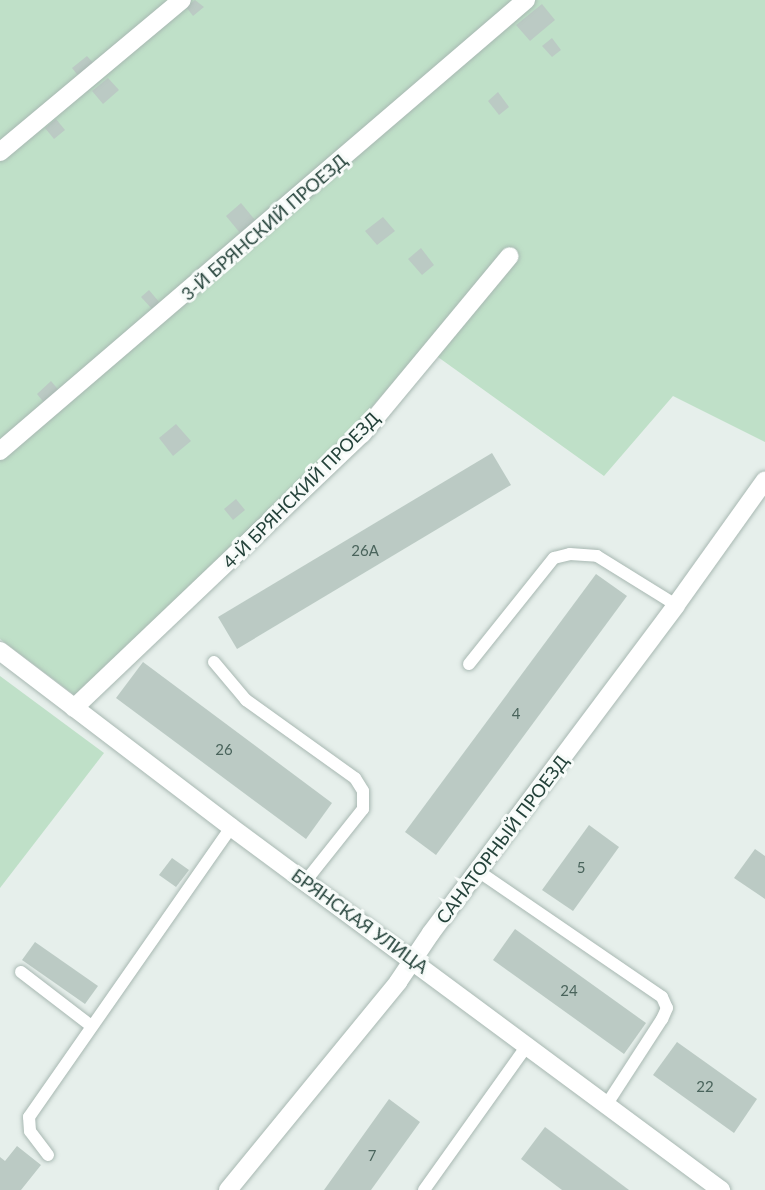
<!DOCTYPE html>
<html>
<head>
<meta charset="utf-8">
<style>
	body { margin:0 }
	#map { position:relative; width:765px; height:1190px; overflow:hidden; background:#e6efeb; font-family:Lato,sans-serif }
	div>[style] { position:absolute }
	.green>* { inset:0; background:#bfe0c8 }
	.building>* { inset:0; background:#bbcac4 }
	.roads { filter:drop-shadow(0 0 2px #a8b8b2) drop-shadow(0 0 2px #a8b8b2) }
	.service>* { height:12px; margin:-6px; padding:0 6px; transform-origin:6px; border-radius:6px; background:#fff }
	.minor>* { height:18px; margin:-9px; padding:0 9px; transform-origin:9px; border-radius:9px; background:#fff }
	span { translate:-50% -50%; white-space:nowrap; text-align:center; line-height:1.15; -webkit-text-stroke:6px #f7fbf9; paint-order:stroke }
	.number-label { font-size:15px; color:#4a645c }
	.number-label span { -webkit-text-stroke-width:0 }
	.street-label { font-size:18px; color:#24423a }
</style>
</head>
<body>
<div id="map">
	<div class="green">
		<div style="clip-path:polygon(0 0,765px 0,765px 442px,673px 396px,604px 476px,424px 347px,350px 432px,77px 697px,0 639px)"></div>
		<div style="clip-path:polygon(0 676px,104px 753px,0 888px)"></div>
	</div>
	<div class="building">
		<div style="clip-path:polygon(195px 0,204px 7px,193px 16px,186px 7px)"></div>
		<div style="clip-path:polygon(542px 4px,555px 20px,530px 41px,516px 25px)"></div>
		<div style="clip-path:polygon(552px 38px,561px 50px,552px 57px,542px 46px)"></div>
		<div style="clip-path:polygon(87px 56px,96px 66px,81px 79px,72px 68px)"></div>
		<div style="clip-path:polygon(108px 78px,119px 90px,103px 104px,92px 91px)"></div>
		<div style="clip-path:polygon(498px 92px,509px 107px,499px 115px,488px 101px)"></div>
		<div style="clip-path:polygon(56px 119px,65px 130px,54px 139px,45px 128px)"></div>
		<div style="clip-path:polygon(241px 203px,255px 220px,240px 233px,226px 216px)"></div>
		<div style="clip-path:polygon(383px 217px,395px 231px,377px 245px,365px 231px)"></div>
		<div style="clip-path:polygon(421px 248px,434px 265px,422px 275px,408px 259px)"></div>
		<div style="clip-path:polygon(149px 290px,160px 303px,152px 309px,141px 297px)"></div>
		<div style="clip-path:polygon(51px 381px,61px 393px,46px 405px,37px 394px)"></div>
		<div style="clip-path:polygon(176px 424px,191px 441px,173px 456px,159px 438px)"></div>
		<div style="clip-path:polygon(492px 453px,511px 485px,237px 649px,218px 617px)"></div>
		<div style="clip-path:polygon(236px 499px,245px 510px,233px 520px,224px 509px)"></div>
		<div style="clip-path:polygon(596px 574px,627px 596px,436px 855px,405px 832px)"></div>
		<div style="clip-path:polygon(143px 662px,332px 803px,306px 839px,116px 698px)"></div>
		<div style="clip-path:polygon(589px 825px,619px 847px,573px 911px,542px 890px)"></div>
		<div style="clip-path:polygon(755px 849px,765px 856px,765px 899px,734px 878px)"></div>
		<div style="clip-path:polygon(172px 858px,189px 870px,176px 887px,159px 875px)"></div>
		<div style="clip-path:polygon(515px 929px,646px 1023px,624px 1054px,493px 960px)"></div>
		<div style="clip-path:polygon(35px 942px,98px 986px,85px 1004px,22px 960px)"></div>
		<div style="clip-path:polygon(677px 1042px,757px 1099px,734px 1133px,653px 1075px)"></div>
		<div style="clip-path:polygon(389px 1099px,420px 1122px,371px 1190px,324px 1190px)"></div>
		<div style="clip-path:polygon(545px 1127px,629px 1190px,562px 1190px,521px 1159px)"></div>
		<div style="clip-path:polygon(17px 1146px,41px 1165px,21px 1190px,0 1190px,0 1157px,5px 1161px)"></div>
	</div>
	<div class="roads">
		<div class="service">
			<div style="left:214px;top:662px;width:50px;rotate:49.9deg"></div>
			<div style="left:246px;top:700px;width:134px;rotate:35.6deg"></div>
			<div style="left:355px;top:778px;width:15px;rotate:58deg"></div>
			<div style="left:363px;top:791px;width:18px;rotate:90deg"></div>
			<div style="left:363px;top:809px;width:93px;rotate:128.5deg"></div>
			<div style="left:469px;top:664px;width:136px;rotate:-51.3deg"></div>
			<div style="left:554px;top:558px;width:16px;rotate:-14deg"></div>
			<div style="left:570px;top:554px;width:27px;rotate:4deg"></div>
			<div style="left:597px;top:556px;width:93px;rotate:31.8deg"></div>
			<div style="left:478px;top:871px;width:223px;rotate:34.4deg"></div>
			<div style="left:662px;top:997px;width:12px;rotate:66deg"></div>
			<div style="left:667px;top:1008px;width:12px;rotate:114deg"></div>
			<div style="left:662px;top:1019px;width:101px;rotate:122.9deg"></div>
			<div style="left:21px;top:972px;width:87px;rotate:37.5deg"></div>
			<div style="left:48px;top:1155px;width:30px;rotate:-127deg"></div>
			<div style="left:30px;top:1131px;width:14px;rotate:-94deg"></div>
			<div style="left:29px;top:1117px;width:353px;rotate:-55.1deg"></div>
			<div style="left:424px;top:1190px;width:179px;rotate:-54.5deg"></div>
		</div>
		<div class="minor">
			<div style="left:0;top:152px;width:237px;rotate:-39.9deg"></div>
			<div style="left:0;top:451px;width:693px;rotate:-40.61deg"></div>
			<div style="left:0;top:651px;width:290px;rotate:37.3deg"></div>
			<div style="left:231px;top:827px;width:610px;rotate:36.53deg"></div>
			<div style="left:74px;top:708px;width:398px;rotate:-43.6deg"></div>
			<div style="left:362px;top:434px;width:231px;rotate:-50.3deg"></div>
			<div style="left:228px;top:1190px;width:269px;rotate:-50.7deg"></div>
			<div style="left:398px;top:982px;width:59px;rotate:-56deg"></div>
			<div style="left:431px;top:933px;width:409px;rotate:-53.2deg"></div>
			<div style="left:676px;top:605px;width:153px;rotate:-54.5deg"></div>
		</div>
	</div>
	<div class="number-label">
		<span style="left:365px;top:551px">26А</span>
		<span style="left:516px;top:714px">4</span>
		<span style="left:224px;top:750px">26</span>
		<span style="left:581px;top:868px">5</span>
		<span style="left:569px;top:991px">24</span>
		<span style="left:705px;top:1087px">22</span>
		<span style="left:372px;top:1156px">7</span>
	</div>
	<div class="street-label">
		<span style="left:264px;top:227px;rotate:-41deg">3-Й БРЯНСКИЙ ПРОЕЗД</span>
		<span style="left:301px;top:490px;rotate:-45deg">4-Й БРЯНСКИЙ ПРОЕЗД</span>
		<span style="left:502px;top:839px;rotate:-53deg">САНАТОРНЫЙ ПРОЕЗД</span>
		<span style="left:360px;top:921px;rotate:36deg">БРЯНСКАЯ УЛИЦА</span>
	</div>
</div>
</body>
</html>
